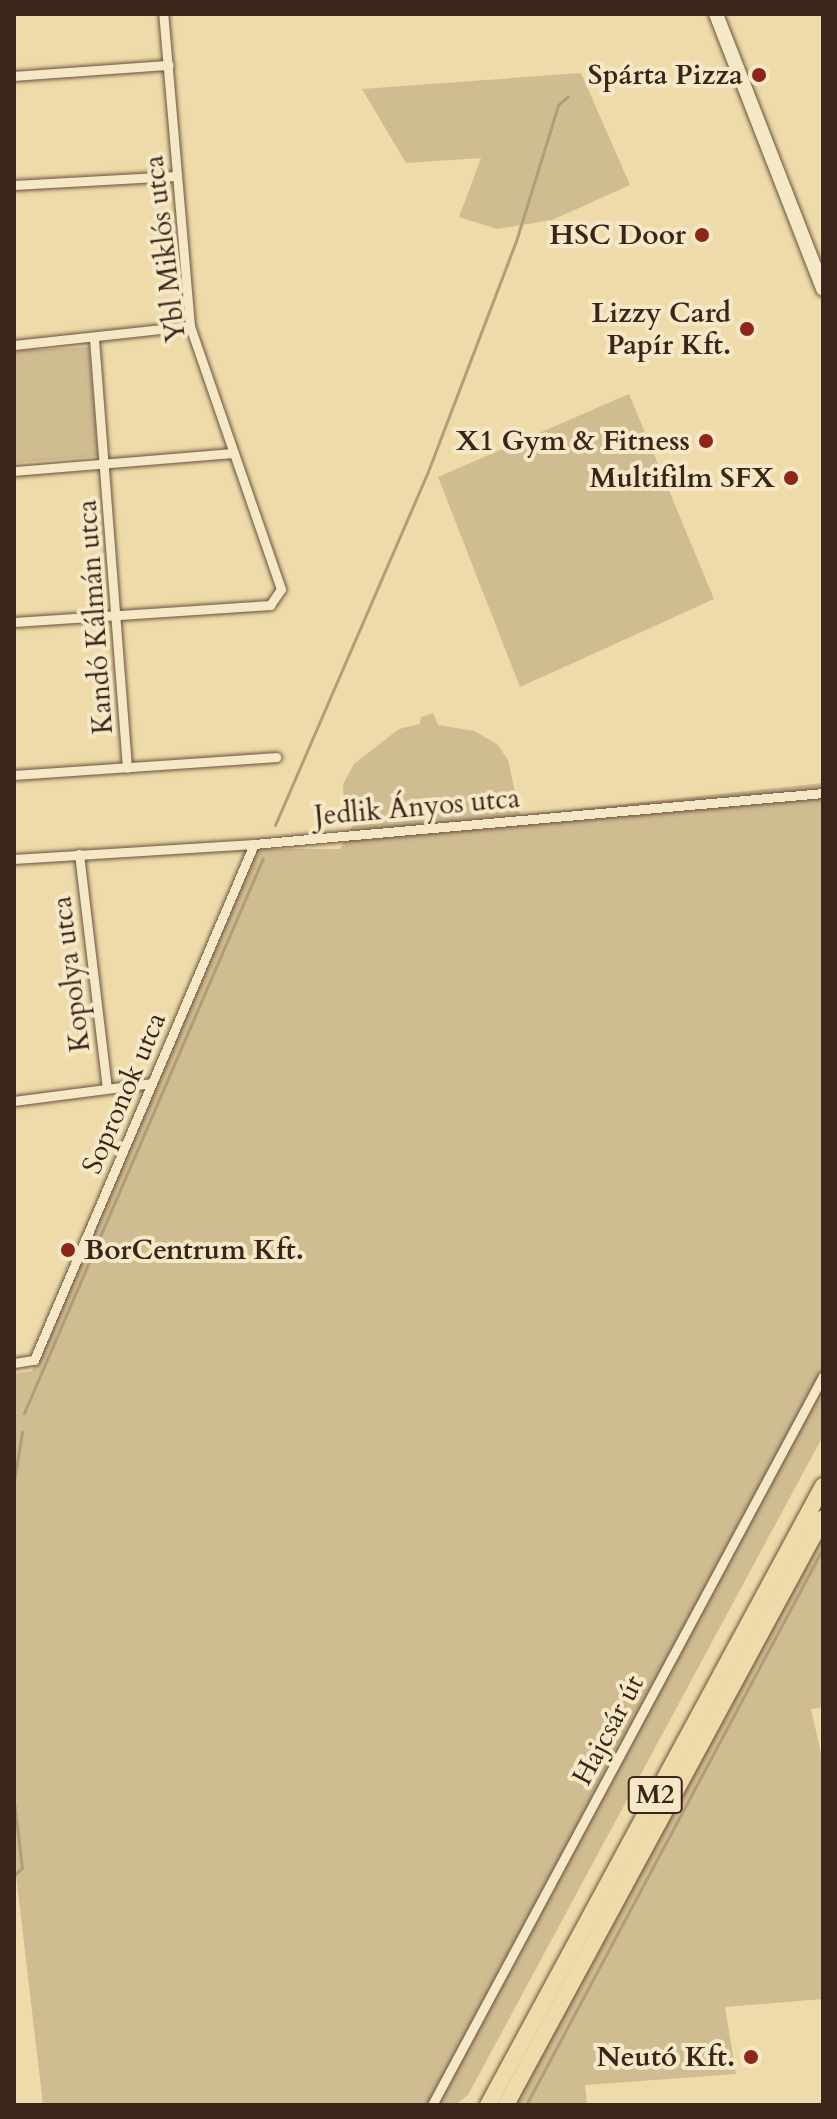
<!DOCTYPE html>
<html>
<head>
<meta charset="utf-8">
<style>
	body { margin:0 }
	#map { position:relative; width:837px; height:2119px; overflow:hidden; background:#eedba9; font-family:Cardo,serif }
	div>[style] { position:absolute }
	.green>* { inset:0; background:#d0bc91 }
	.stream>* { height:3px; margin:-1.5px; padding:0 1.5px; transform-origin:1.5px; border-radius:1.5px; background:#b19d78 }
	.roads { filter:drop-shadow(0 0 2px #68523e) drop-shadow(0 0 2px #68523e) }
	.minor>* { height:9px; margin:-4.5px; padding:0 4.5px; transform-origin:4.5px; border-radius:4.5px; background:#f4e8c7 }
	.secondary>* { height:14px; margin:-7px; padding:0 7px; transform-origin:7px; border-radius:7px; background:#f4e8c7 }
	.trunk>* { height:16px; margin:-8px; padding:0 8px; transform-origin:8px; border-radius:8px; background:#eedba9 }
	.dots>* { width:22px; height:22px; translate:-50% -50%; box-sizing:border-box; border:4px solid #f4e8c7; border-radius:50% }
	span { translate:-50% -50%; white-space:nowrap; text-align:center; line-height:1.15; -webkit-text-stroke:8px #f4e8c7; paint-order:stroke }
	.shield-label span { padding:2px 6px; background:#f4e8c7; border:2px solid; border-radius:6px; -webkit-text-stroke-width:0 }
	.shield-label { font-size:26px; color:#3b241a; font-weight:700 }
	.poi-label { font-size:28px; color:#3b241a; font-weight:700 }
	.right { translate:-100% -50%; text-align:right }
	.left { translate:0 -50%; text-align:left }
	.street-label { font-size:28px; color:#3b241a }
	.frame { position:absolute; inset:0; border:16px solid #3b241a; pointer-events:none }
</style>
</head>
<body>
<div id="map">
	<div class="green">
		<div style="clip-path:polygon(581px 73px,630px 185px,552px 220px,497px 229px,459px 217px,481px 158px,406px 163px,362px 89px)"></div>
		<div style="clip-path:polygon(89px 347px,98px 456px,14px 463px,14px 351px)"></div>
		<div style="clip-path:polygon(629px 394px,714px 599px,520px 687px,438px 477px)"></div>
		<div style="clip-path:polygon(433px 713px,438px 725px,474px 731px,497px 744px,508px 760px,520px 815px,823px 783px,823px 1436px,468px 2095px,455px 2105px,43px 2105px,14px 1858px,14px 1374px,32px 1371px,257px 849px,340px 849px,353px 825px,344px 810px,343px 784px,354px 764px,399px 729px,420px 724px,421px 717px)"></div>
		<div style="clip-path:polygon(823px 1536px,823px 1707px,811px 1709px,823px 1762px,823px 1999px,725px 2007px,736px 2074px,585px 2085px,587px 2105px,513px 2105px)"></div>
	</div>
	<div class="stream">
		<div style="left:275px;top:825px;width:382px;rotate:-66.6deg"></div>
		<div style="left:427px;top:474px;width:249px;rotate:-69.1deg"></div>
		<div style="left:516px;top:241px;width:142px;rotate:-72.8deg"></div>
		<div style="left:558px;top:105px;width:13px;rotate:-42deg"></div>
		<div style="left:24px;top:1413px;width:604px;rotate:-66.7deg"></div>
		<div style="left:14px;top:1481px;width:50px;rotate:-80.7deg"></div>
		<div style="left:14px;top:1802px;width:66px;rotate:83.1deg"></div>
		<div style="left:22px;top:1868px;width:11px;rotate:139deg"></div>
		<div style="left:526px;top:2105px;width:631px;rotate:-61.93deg"></div>
	</div>
	<div class="roads">
		<div class="minor">
			<div style="left:14px;top:76px;width:155px;rotate:-4.1deg"></div>
			<div style="left:14px;top:185px;width:162px;rotate:-3.2deg"></div>
			<div style="left:94px;top:339px;width:430px;rotate:85.6deg"></div>
			<div style="left:14px;top:345px;width:177px;rotate:-6.2deg"></div>
			<div style="left:14px;top:471px;width:218px;rotate:-4.7deg"></div>
			<div style="left:14px;top:622px;width:257px;rotate:-3.8deg"></div>
			<div style="left:270px;top:605px;width:19px;rotate:-55deg"></div>
			<div style="left:281px;top:589px;width:278px;rotate:-109.1deg"></div>
			<div style="left:190px;top:326px;width:313px;rotate:-94.9deg"></div>
			<div style="left:14px;top:775px;width:263px;rotate:-3.9deg"></div>
			<div style="left:79px;top:854px;width:236px;rotate:83.2deg"></div>
			<div style="left:14px;top:859px;width:240px;rotate:-3.6deg"></div>
			<div style="left:254px;top:844px;width:571px;rotate:-5.12deg"></div>
			<div style="left:14px;top:1101px;width:139px;rotate:-7.4deg"></div>
			<div style="left:14px;top:1363px;width:20px;rotate:-9deg"></div>
			<div style="left:34px;top:1360px;width:561px;rotate:-66.91deg"></div>
			<div style="left:432px;top:2105px;width:827px;rotate:-61.79deg"></div>
		</div>
		<div class="secondary">
			<div style="left:716px;top:14px;width:295px;rotate:68.7deg"></div>
		</div>
		<div class="trunk">
			<div style="left:488px;top:2105px;width:704px;rotate:-61.58deg"></div>
			<div style="left:506px;top:2105px;width:667px;rotate:-61.63deg"></div>
		</div>
	</div>
	<div class="dots">
		<div style="left:759px;top:75px;background:#8f2418"></div>
		<div style="left:702px;top:235px;background:#8f2418"></div>
		<div style="left:747px;top:329px;background:#8f2418"></div>
		<div style="left:706px;top:441px;background:#8f2418"></div>
		<div style="left:791px;top:478px;background:#8f2418"></div>
		<div style="left:68px;top:1250px;background:#8f2418"></div>
		<div style="left:751px;top:2057px;background:#8f2418"></div>
	</div>
	<div class="shield-label">
		<span style="left:655px;top:1795px">M2</span>
	</div>
	<div class="poi-label">
		<span class="right" style="left:743px;top:75px">Spárta Pizza</span>
		<span class="right" style="left:686px;top:235px">HSC Door</span>
		<span class="right" style="left:731px;top:329px">Lizzy Card<br>Papír Kft.</span>
		<span class="right" style="left:690px;top:441px">X1 Gym &amp; Fitness</span>
		<span class="right" style="left:775px;top:478px">Multifilm SFX</span>
		<span class="left" style="left:84px;top:1250px">BorCentrum Kft.</span>
		<span class="right" style="left:735px;top:2057px">Neutó Kft.</span>
	</div>
	<div class="street-label">
		<span style="left:165px;top:249px;rotate:-97deg">Ybl Miklós utca</span>
		<span style="left:95px;top:617px;rotate:-94deg">Kandó Kálmán utca</span>
		<span style="left:417px;top:807px;rotate:-5deg">Jedlik Ányos utca</span>
		<span style="left:71px;top:974px;rotate:-97deg">Kopolya utca</span>
		<span style="left:124px;top:1093px;rotate:-67deg">Sopronok utca</span>
		<span style="left:608px;top:1730px;rotate:-62deg">Hajcsár út</span>
	</div>
	<div class="frame"></div>
</div>
</body>
</html>
